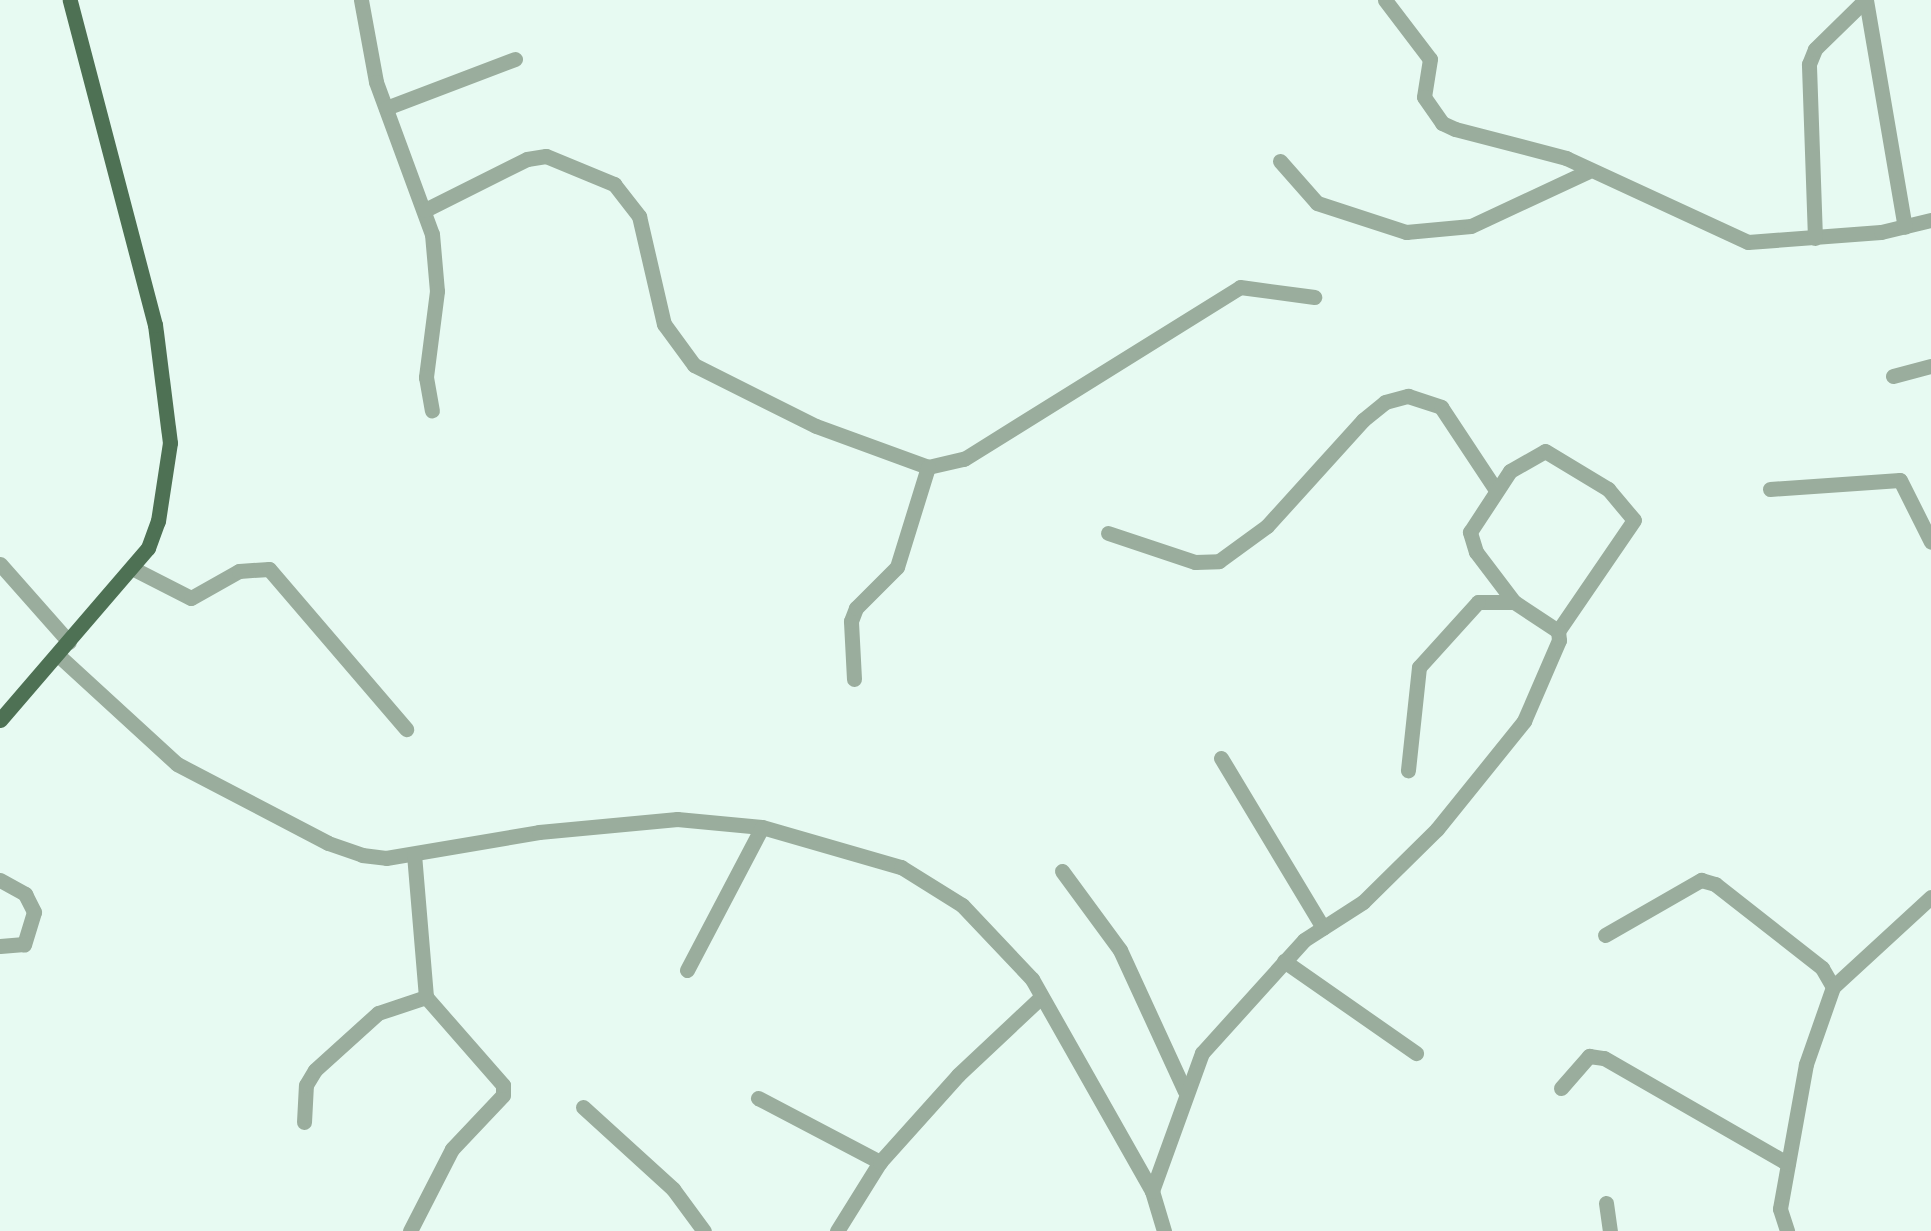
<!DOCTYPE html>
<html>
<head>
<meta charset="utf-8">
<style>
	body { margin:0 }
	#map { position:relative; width:1931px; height:1231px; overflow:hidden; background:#e7faf2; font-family:"PT Serif",serif }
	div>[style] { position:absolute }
	.minor>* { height:15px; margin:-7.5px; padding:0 7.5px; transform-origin:7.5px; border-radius:7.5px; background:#9aad9d }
	.major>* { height:15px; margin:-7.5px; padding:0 7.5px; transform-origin:7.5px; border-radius:7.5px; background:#4e7154 }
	span { translate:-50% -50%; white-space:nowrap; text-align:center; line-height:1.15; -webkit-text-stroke:6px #e7faf2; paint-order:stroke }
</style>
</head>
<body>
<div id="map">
	<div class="minor">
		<div style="left:361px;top:0;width:83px;rotate:79.6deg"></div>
		<div style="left:376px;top:82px;width:162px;rotate:69.8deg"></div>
		<div style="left:432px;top:234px;width:57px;rotate:85deg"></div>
		<div style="left:437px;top:291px;width:87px;rotate:97.3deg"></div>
		<div style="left:426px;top:377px;width:34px;rotate:80deg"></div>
		<div style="left:1385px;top:0;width:74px;rotate:52.7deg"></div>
		<div style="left:1430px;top:59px;width:38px;rotate:99deg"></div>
		<div style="left:1424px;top:97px;width:32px;rotate:55deg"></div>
		<div style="left:1442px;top:123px;width:14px;rotate:25deg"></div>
		<div style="left:1455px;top:129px;width:115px;rotate:14.6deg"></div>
		<div style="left:1566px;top:158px;width:200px;rotate:24.8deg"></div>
		<div style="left:1748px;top:242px;width:133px;rotate:-4.3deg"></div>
		<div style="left:1881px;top:232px;width:51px;rotate:-13.5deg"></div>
		<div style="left:1866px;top:0;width:230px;rotate:80.3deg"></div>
		<div style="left:386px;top:108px;width:138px;rotate:-20.8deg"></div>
		<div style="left:1280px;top:161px;width:56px;rotate:48.6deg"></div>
		<div style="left:1317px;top:203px;width:94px;rotate:18deg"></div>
		<div style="left:1406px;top:232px;width:65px;rotate:-5.3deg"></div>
		<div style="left:1471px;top:226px;width:128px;rotate:-25deg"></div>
		<div style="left:425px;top:210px;width:114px;rotate:-26.6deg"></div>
		<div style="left:527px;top:159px;width:19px;rotate:-9deg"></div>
		<div style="left:546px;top:156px;width:74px;rotate:22.4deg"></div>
		<div style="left:614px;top:184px;width:41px;rotate:52deg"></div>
		<div style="left:639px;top:216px;width:111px;rotate:77deg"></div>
		<div style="left:664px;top:324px;width:51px;rotate:53.8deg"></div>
		<div style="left:694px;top:365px;width:136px;rotate:26.6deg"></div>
		<div style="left:816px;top:426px;width:119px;rotate:20.1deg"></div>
		<div style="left:928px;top:467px;width:37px;rotate:-13deg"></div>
		<div style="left:964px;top:459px;width:325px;rotate:-31.9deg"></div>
		<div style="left:1240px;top:287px;width:75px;rotate:7.7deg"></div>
		<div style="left:1815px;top:238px;width:174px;rotate:-92deg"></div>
		<div style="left:1809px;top:64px;width:16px;rotate:-68deg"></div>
		<div style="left:1815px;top:49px;width:70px;rotate:-44.4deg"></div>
		<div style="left:1893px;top:376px;width:39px;rotate:-15deg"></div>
		<div style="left:1770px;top:489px;width:130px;rotate:-4deg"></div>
		<div style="left:1900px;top:480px;width:69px;rotate:63.4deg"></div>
		<div style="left:1108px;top:533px;width:92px;rotate:18.4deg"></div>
		<div style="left:1195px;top:562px;width:24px;rotate:-2deg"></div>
		<div style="left:1219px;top:561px;width:59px;rotate:-36.1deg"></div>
		<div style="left:1267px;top:526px;width:143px;rotate:-47.8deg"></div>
		<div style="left:1363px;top:420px;width:28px;rotate:-39deg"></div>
		<div style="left:1385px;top:402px;width:24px;rotate:-15deg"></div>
		<div style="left:1408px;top:396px;width:35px;rotate:18deg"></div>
		<div style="left:1441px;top:407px;width:100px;rotate:56.5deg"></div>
		<div style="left:0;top:564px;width:104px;rotate:48.5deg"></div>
		<div style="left:132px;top:568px;width:66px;rotate:27deg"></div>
		<div style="left:191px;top:598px;width:55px;rotate:-29.4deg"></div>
		<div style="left:239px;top:571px;width:30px;rotate:-4deg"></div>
		<div style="left:269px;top:569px;width:211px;rotate:49.4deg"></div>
		<div style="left:1514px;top:602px;width:63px;rotate:-127.2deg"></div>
		<div style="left:1476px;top:552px;width:21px;rotate:-107deg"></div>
		<div style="left:1470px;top:532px;width:73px;rotate:-56.7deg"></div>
		<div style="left:1510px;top:471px;width:40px;rotate:-29.7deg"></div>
		<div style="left:1545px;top:451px;width:74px;rotate:31.1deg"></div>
		<div style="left:1608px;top:489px;width:40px;rotate:50deg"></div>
		<div style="left:1634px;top:520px;width:135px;rotate:124.4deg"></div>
		<div style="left:58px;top:655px;width:161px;rotate:42.5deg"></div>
		<div style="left:177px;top:764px;width:170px;rotate:27.6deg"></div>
		<div style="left:328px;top:843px;width:36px;rotate:19deg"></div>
		<div style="left:362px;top:855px;width:24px;rotate:7deg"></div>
		<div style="left:386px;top:858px;width:155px;rotate:-9.6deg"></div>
		<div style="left:539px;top:832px;width:139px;rotate:-5.4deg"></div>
		<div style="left:677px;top:819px;width:85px;rotate:5.4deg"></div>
		<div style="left:762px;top:827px;width:145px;rotate:16.1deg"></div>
		<div style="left:901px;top:867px;width:72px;rotate:31.9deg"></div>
		<div style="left:962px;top:905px;width:102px;rotate:46.6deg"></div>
		<div style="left:1032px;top:979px;width:244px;rotate:60.5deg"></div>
		<div style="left:1152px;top:1191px;width:42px;rotate:73.3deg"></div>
		<div style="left:854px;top:679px;width:58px;rotate:-93deg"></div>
		<div style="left:851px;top:621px;width:14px;rotate:-69deg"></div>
		<div style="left:856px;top:608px;width:58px;rotate:-45deg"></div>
		<div style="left:897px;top:567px;width:105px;rotate:-72.8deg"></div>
		<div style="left:1221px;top:758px;width:198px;rotate:59deg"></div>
		<div style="left:1062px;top:871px;width:98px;rotate:53.7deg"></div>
		<div style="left:1120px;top:950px;width:155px;rotate:65.3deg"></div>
		<div style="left:0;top:880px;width:29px;rotate:29deg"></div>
		<div style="left:25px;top:894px;width:20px;rotate:63deg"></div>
		<div style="left:34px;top:912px;width:34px;rotate:107deg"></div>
		<div style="left:24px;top:944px;width:24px;rotate:175deg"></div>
		<div style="left:1605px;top:935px;width:111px;rotate:-29.8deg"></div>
		<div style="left:1701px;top:880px;width:15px;rotate:16deg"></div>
		<div style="left:1715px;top:884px;width:136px;rotate:38.1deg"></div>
		<div style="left:1822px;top:968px;width:22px;rotate:60deg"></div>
		<div style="left:1833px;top:987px;width:82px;rotate:109.3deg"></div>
		<div style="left:1806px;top:1064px;width:147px;rotate:100.2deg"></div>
		<div style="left:1780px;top:1209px;width:23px;rotate:72deg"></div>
		<div style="left:1284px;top:961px;width:161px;rotate:34.9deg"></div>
		<div style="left:687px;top:970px;width:161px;rotate:-62.3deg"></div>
		<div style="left:1833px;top:987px;width:133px;rotate:-42.6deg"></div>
		<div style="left:1561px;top:1088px;width:43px;rotate:-48.8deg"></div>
		<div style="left:1589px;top:1056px;width:15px;rotate:8deg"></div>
		<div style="left:1604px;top:1058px;width:212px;rotate:29.9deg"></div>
		<div style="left:758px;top:1098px;width:138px;rotate:27.7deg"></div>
		<div style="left:583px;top:1107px;width:122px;rotate:42.3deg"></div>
		<div style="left:673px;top:1189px;width:52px;rotate:53.6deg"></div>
		<div style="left:304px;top:1122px;width:37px;rotate:-87deg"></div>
		<div style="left:306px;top:1085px;width:17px;rotate:-59deg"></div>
		<div style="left:315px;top:1070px;width:85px;rotate:-42.1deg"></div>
		<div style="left:378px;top:1013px;width:51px;rotate:-18.4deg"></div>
		<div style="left:1152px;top:1191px;width:147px;rotate:-70.1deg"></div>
		<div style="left:1202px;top:1053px;width:152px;rotate:-47.9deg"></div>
		<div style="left:1304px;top:940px;width:70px;rotate:-32.8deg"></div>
		<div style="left:1363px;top:902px;width:104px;rotate:-44.6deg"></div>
		<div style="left:1437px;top:829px;width:139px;rotate:-51.1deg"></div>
		<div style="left:1524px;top:721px;width:88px;rotate:-66.6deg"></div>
		<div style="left:1559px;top:640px;width:9px;rotate:-96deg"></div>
		<div style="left:1558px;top:631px;width:53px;rotate:-146.6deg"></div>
		<div style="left:1514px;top:602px;width:36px;rotate:180deg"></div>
		<div style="left:1478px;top:602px;width:88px;rotate:132.2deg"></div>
		<div style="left:1419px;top:667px;width:104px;rotate:96.1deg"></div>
		<div style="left:1606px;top:1203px;width:28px;rotate:82deg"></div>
		<div style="left:410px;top:1231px;width:92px;rotate:-62.9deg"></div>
		<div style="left:452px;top:1149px;width:74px;rotate:-46.6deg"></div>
		<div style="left:503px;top:1095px;width:10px;rotate:-90deg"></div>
		<div style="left:503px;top:1085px;width:117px;rotate:-131.2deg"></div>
		<div style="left:426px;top:997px;width:143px;rotate:-94.8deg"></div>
		<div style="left:837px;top:1231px;width:81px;rotate:-58.1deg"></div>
		<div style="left:880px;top:1162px;width:117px;rotate:-48.1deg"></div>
		<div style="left:958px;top:1075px;width:114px;rotate:-43.2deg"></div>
	</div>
	<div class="major">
		<div style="left:0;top:720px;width:227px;rotate:-49.3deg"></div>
		<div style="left:148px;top:548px;width:29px;rotate:-70deg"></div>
		<div style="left:158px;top:521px;width:79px;rotate:-81.3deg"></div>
		<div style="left:170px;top:443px;width:119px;rotate:-97.2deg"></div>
		<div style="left:155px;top:325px;width:336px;rotate:-104.7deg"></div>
	</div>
</div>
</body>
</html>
